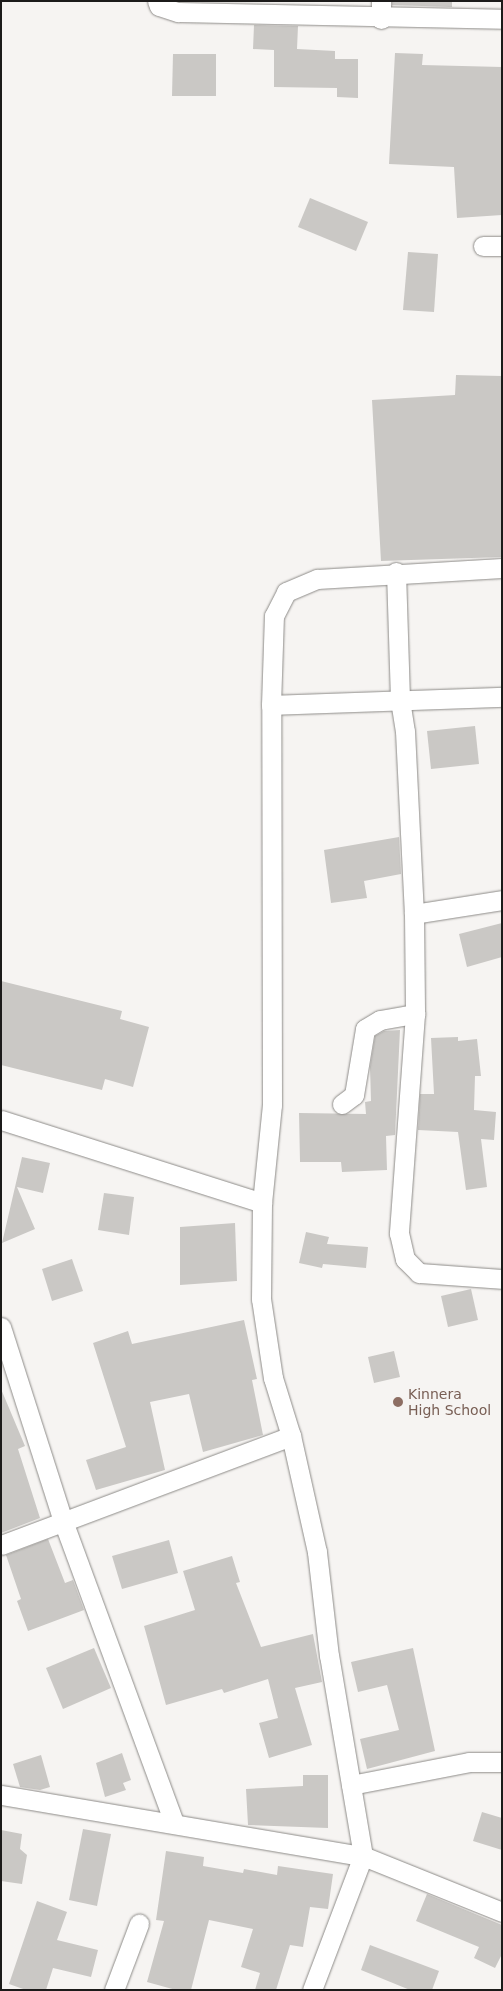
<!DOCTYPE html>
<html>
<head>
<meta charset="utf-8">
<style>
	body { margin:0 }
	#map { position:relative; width:503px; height:1991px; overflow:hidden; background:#f6f4f2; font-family:"DejaVu Sans",sans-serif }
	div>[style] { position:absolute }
	.building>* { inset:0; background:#cac8c5 }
	.roads { filter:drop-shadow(0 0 1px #8d8b88) drop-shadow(0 0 1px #8d8b88) }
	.minor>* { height:19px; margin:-9.5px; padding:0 9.5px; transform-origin:9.5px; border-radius:9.5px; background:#fff }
	.dots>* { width:14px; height:14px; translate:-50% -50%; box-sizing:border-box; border:2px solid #f6f4f2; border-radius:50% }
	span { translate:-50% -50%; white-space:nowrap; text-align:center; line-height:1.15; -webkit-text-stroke:4.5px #f6f4f2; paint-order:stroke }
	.education-label { font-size:14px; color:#785e54 }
	.left { translate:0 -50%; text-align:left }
	.frame { position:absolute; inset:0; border:2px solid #1c1b1a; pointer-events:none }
</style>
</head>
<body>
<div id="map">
	<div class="building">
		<div style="clip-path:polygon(392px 1px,452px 1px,452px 7px,392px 5px)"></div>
		<div style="clip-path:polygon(254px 25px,298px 26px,297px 49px,335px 51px,335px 59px,358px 59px,358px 98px,337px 97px,337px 88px,274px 87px,274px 50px,253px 49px)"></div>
		<div style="clip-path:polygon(395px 53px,423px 54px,422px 65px,502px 67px,502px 215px,457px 218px,454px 167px,389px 164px)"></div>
		<div style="clip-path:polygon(173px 54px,216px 54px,216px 96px,172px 96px)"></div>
		<div style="clip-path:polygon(310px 198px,368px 222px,356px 251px,298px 227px)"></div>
		<div style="clip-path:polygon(408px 252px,438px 254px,434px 312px,403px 310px)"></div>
		<div style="clip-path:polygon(456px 375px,502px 376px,502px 557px,381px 561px,372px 400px,455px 395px)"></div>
		<div style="clip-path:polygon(475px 726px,479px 764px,431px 769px,427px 731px)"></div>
		<div style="clip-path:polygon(399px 837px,401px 874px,364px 881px,367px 898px,331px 903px,324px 850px)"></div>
		<div style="clip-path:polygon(502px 923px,502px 957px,467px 967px,459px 934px)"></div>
		<div style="clip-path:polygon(1px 981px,122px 1011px,120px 1019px,149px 1027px,133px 1087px,105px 1079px,102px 1090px,1px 1065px)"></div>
		<div style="clip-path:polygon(400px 1030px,395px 1135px,386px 1136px,387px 1170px,342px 1172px,341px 1162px,300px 1162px,299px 1113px,366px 1114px,365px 1102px,371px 1101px,370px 1067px,375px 1036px,384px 1031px)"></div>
		<div style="clip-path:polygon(458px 1037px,458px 1041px,477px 1039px,481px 1076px,475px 1076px,474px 1110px,496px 1112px,494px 1140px,481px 1139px,487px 1187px,466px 1190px,458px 1132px,418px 1130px,420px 1094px,434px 1094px,431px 1038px)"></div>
		<div style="clip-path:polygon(22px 1157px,50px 1163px,43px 1193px,17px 1187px,35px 1229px,2px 1243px)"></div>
		<div style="clip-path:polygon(104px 1193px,134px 1197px,129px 1235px,98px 1230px)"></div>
		<div style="clip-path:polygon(235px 1223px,237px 1281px,180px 1285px,180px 1227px)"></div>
		<div style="clip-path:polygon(306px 1232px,329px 1237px,327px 1244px,368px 1247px,366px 1268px,323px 1264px,322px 1268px,299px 1263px)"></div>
		<div style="clip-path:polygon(72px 1259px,83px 1291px,52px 1301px,42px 1269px)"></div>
		<div style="clip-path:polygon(471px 1289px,478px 1320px,448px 1327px,441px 1296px)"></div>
		<div style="clip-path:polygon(244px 1320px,257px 1379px,252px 1380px,263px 1435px,203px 1452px,189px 1394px,150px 1402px,165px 1470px,96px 1490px,86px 1460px,126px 1447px,93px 1343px,128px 1331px,132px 1344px)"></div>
		<div style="clip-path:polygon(394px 1351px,400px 1377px,374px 1383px,368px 1357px)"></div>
		<div style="clip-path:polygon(1px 1389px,25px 1446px,18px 1449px,40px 1518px,1px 1533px)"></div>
		<div style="clip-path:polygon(48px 1539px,65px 1583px,73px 1580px,84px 1610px,28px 1631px,17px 1601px,21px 1599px,6px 1555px)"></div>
		<div style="clip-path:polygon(169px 1540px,178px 1573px,122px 1589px,112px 1556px)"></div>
		<div style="clip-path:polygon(232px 1556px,240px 1582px,236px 1583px,261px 1647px,313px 1634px,322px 1682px,295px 1688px,312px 1745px,269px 1758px,259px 1723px,278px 1718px,268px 1679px,224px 1693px,222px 1689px,166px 1705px,144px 1626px,195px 1610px,183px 1571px)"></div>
		<div style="clip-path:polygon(94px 1648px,111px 1688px,63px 1709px,46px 1668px)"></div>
		<div style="clip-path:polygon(413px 1648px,435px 1751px,367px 1769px,360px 1739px,399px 1730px,387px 1685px,358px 1692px,351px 1662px)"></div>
		<div style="clip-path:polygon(122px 1753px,131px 1780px,123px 1783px,126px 1790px,105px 1797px,96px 1763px)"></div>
		<div style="clip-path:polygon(41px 1755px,50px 1787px,40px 1790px,20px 1787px,13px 1764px)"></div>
		<div style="clip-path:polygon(303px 1775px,328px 1775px,328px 1828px,248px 1825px,246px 1789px,303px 1786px)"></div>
		<div style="clip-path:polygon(482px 1812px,502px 1818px,502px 1850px,473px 1841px)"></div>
		<div style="clip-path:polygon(83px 1829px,111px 1834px,97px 1906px,69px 1900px)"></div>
		<div style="clip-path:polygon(1px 1830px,22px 1834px,20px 1849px,27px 1855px,22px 1884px,1px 1881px)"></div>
		<div style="clip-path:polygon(166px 1851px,204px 1857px,203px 1866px,243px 1873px,244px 1869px,277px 1875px,278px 1866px,333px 1874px,328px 1909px,310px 1907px,303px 1947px,290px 1945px,276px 1990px,255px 1990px,260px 1973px,241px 1967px,253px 1929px,209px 1920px,191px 1990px,176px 1990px,147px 1982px,164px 1921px,156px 1920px)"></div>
		<div style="clip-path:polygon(427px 1894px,502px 1925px,502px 1954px,495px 1968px,474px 1958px,479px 1947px,416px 1921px)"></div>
		<div style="clip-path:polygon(37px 1901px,67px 1912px,57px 1940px,98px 1950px,91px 1977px,53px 1968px,46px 1990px,26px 1990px,9px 1984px)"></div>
		<div style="clip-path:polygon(370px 1945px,439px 1971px,432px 1990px,410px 1990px,361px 1970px)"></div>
	</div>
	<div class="roads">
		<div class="minor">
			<div style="left:157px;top:1px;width:5px;rotate:68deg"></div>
			<div style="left:159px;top:6px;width:20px;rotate:18deg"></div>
			<div style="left:178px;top:12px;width:324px;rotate:1.2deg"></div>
			<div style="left:381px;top:1px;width:18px;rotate:90deg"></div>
			<div style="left:483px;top:246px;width:19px"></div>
			<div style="left:396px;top:572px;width:128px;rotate:88.2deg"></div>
			<div style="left:400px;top:700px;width:31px;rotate:81deg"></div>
			<div style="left:405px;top:731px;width:183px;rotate:87.2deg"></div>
			<div style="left:414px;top:914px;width:100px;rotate:89.4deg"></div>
			<div style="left:415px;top:1014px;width:220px;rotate:94.2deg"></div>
			<div style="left:399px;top:1233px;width:27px;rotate:77deg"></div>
			<div style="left:405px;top:1259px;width:20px;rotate:45deg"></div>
			<div style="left:419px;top:1273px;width:83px;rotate:4.1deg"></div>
			<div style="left:271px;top:705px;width:231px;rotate:-2deg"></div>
			<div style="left:414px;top:914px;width:89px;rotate:-9deg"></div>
			<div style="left:342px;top:1104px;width:15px;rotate:-37deg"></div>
			<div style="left:354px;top:1095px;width:67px;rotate:-80.5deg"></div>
			<div style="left:365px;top:1029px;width:17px;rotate:-31deg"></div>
			<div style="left:380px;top:1020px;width:36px;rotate:-10deg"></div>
			<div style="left:1px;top:1120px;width:274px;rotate:17.6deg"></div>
			<div style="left:1px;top:1327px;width:204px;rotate:72.3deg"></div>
			<div style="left:63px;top:1521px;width:322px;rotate:69.8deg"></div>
			<div style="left:1px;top:1545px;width:310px;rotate:-20.6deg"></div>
			<div style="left:351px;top:1785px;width:120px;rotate:-11deg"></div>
			<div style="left:469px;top:1762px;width:33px"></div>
			<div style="left:1px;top:1795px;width:367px;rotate:9.6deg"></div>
			<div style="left:363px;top:1856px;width:150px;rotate:21.9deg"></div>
			<div style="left:114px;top:1990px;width:71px;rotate:-69.3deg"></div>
			<div style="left:312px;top:1990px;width:143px;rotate:-69.2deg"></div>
			<div style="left:363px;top:1856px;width:203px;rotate:-99.6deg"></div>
			<div style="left:329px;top:1656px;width:105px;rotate:-96.6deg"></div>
			<div style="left:317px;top:1552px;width:119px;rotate:-102.6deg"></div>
			<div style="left:291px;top:1436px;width:61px;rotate:-107.2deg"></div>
			<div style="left:273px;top:1378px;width:80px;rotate:-98.6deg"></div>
			<div style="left:261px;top:1299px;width:96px;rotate:-89.4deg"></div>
			<div style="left:262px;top:1203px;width:99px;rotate:-84.2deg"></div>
			<div style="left:272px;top:1105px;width:400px;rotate:-90.1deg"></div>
			<div style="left:271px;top:705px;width:89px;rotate:-88.1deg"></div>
			<div style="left:274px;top:616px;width:27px;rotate:-63deg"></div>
			<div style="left:286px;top:592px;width:34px;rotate:-23deg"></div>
			<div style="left:317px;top:579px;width:185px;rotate:-3.4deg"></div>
		</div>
	</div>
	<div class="dots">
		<div style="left:398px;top:1402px;background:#8d6e63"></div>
	</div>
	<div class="education-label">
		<span class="left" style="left:408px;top:1402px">Kinnera<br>High School</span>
	</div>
	<div class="frame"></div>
</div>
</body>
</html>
